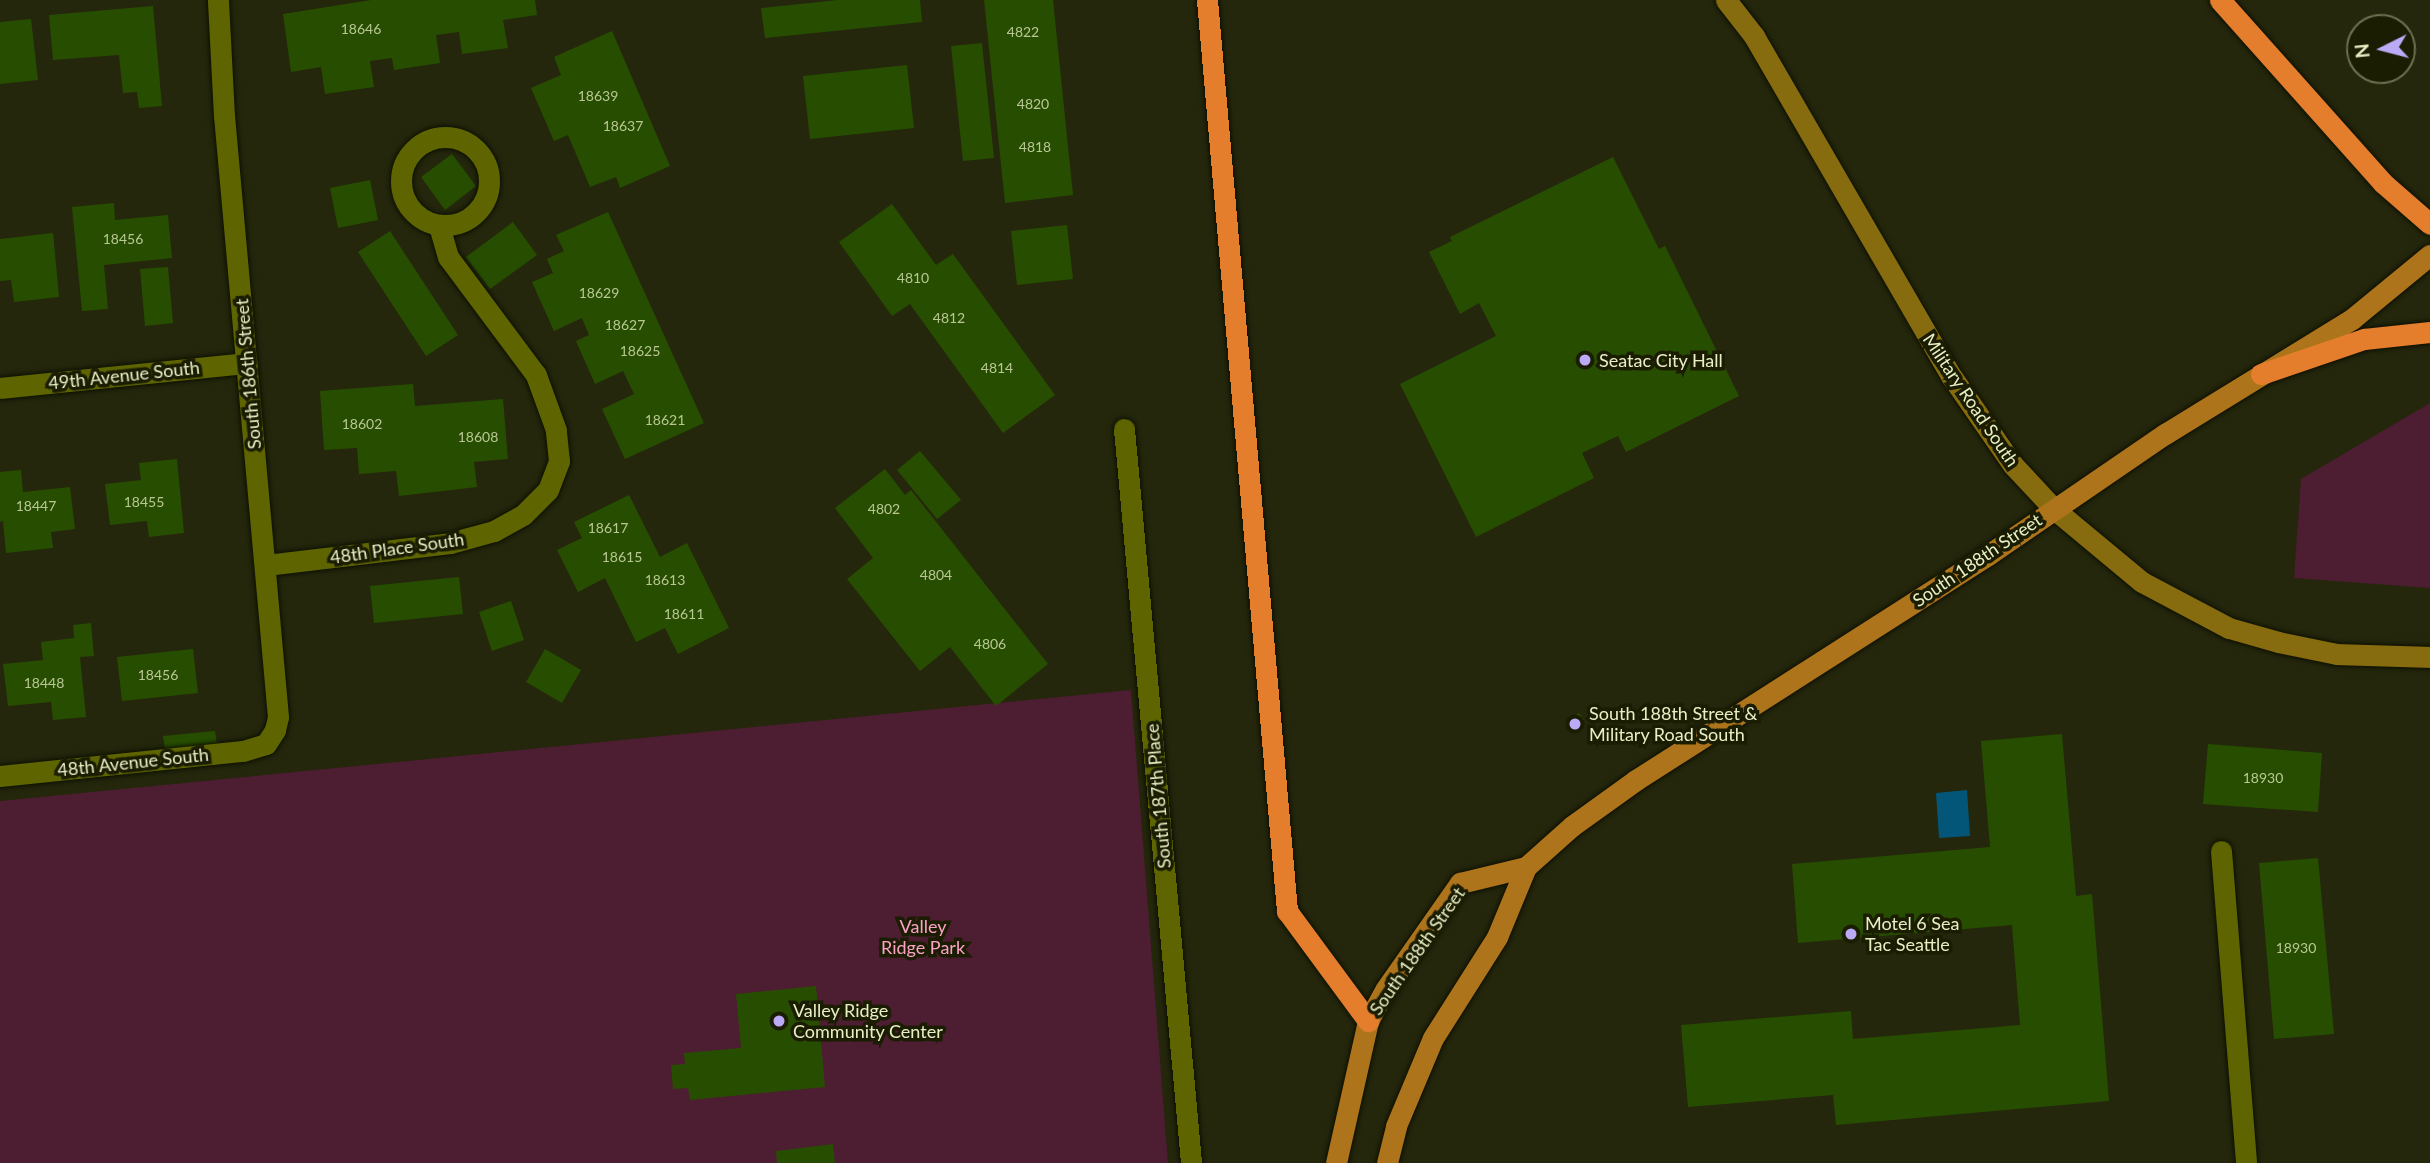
<!DOCTYPE html>
<html>
<head>
<meta charset="utf-8">
<style>
	body { margin:0 }
	#map { position:relative; width:2430px; height:1163px; overflow:hidden; background:#24270c; font-family:Lato,sans-serif }
	div>[style] { position:absolute }
	.green>* { inset:0; background:#4d1d32 }
	.water>* { inset:0; background:#035678 }
	.building>* { inset:0; background:#274e00 }
	.roads { filter:drop-shadow(0 0 2px #0e1000) drop-shadow(0 0 2px #0e1000) }
	.minor>* { height:21px; margin:-10.5px; padding:0 10.5px; transform-origin:10.5px; border-radius:10.5px; background:#5e6500 }
	.minor>.ring { margin:-10.5px; padding:0; box-sizing:content-box; background:none; border:21px solid #5e6500; border-radius:50% }
	.secondary>* { height:21px; margin:-10.5px; padding:0 10.5px; transform-origin:10.5px; border-radius:10.5px; background:#866c0e }
	.primary>* { height:21px; margin:-10.5px; padding:0 10.5px; transform-origin:10.5px; border-radius:10.5px; background:#ae741b }
	.motorway>* { height:21px; margin:-10.5px; padding:0 10.5px; transform-origin:10.5px; border-radius:10.5px; background:#e47e2d }
	.dots>* { width:19px; height:19px; translate:-50% -50%; box-sizing:border-box; border:4px solid #1b1d03; border-radius:50% }
	span { translate:-50% -50%; white-space:nowrap; text-align:center; line-height:1.15; -webkit-text-stroke:7px #1b1d03; paint-order:stroke }
	.number-label { font-size:14px; color:#b8c794 }
	.number-label span { -webkit-text-stroke-width:0 }
	.poi-label { font-size:18px; color:#e9efc5 }
	.left { translate:0 -50%; text-align:left }
	.street-label { font-size:18px; color:#e9efc5 }
	.park-label { font-size:18px; color:#fba2c6 }
	.north { position:absolute; left:2346px; top:14px; width:70px; height:70px; box-sizing:border-box; background:#1b1d03; border:2px solid #6d7151; border-radius:50%; rotate:264deg; font-size:19px; font-weight:700; line-height:28px; text-align:center; color:#e9efc5 }
	.north::after { content:''; display:block; margin:auto; width:24px; height:32px; background:#bbaaf6; clip-path:polygon(50% 0,100% 100%,50% 72%,0 100%) }
</style>
</head>
<body>
<div id="map">
	<div class="green">
		<div style="clip-path:polygon(2430px 403px,2430px 588px,2294px 578px,2301px 479px)"></div>
		<div style="clip-path:polygon(1131px 690px,1168px 1163px,0 1163px,0 801px)"></div>
	</div>
	<div class="water">
		<div style="clip-path:polygon(1967px 790px,1970px 836px,1939px 838px,1936px 793px)"></div>
	</div>
	<div class="building">
		<div style="clip-path:polygon(371px 0,535px 0,537px 15px,503px 20px,508px 48px,462px 54px,459px 32px,436px 35px,440px 63px,394px 70px,392px 58px,370px 61px,374px 87px,325px 94px,321px 67px,291px 72px,283px 14px)"></div>
		<div style="clip-path:polygon(838px 0,920px 0,922px 22px,765px 38px,761px 8px)"></div>
		<div style="clip-path:polygon(984px 0,1053px 0,1073px 195px,1005px 203px)"></div>
		<div style="clip-path:polygon(153px 6px,162px 106px,139px 108px,137px 92px,123px 93px,119px 55px,53px 60px,49px 15px)"></div>
		<div style="clip-path:polygon(31px 19px,38px 80px,0 84px,0 22px)"></div>
		<div style="clip-path:polygon(612px 31px,670px 166px,620px 188px,616px 177px,590px 187px,568px 135px,554px 141px,531px 88px,561px 75px,554px 57px)"></div>
		<div style="clip-path:polygon(982px 43px,994px 158px,963px 161px,951px 46px)"></div>
		<div style="clip-path:polygon(907px 65px,914px 128px,810px 139px,803px 76px)"></div>
		<div style="clip-path:polygon(452px 154px,476px 186px,445px 210px,421px 177px)"></div>
		<div style="clip-path:polygon(1613px 157px,1659px 249px,1665px 246px,1739px 396px,1626px 452px,1618px 436px,1582px 453px,1594px 478px,1476px 537px,1400px 384px,1496px 336px,1479px 303px,1460px 314px,1429px 252px,1452px 241px,1450px 237px)"></div>
		<div style="clip-path:polygon(370px 180px,378px 220px,338px 228px,330px 188px)"></div>
		<div style="clip-path:polygon(114px 203px,115px 220px,168px 215px,172px 258px,104px 265px,108px 309px,82px 311px,72px 207px)"></div>
		<div style="clip-path:polygon(892px 204px,936px 265px,953px 254px,1055px 395px,1003px 433px,910px 304px,892px 316px,839px 242px)"></div>
		<div style="clip-path:polygon(608px 212px,704px 423px,625px 459px,602px 409px,634px 394px,623px 371px,595px 384px,576px 341px,589px 335px,582px 318px,554px 331px,532px 282px,553px 273px,547px 259px,564px 251px,556px 235px)"></div>
		<div style="clip-path:polygon(513px 222px,537px 255px,490px 289px,466px 257px)"></div>
		<div style="clip-path:polygon(1067px 225px,1073px 279px,1017px 285px,1011px 231px)"></div>
		<div style="clip-path:polygon(390px 231px,458px 335px,426px 356px,358px 252px)"></div>
		<div style="clip-path:polygon(53px 233px,59px 297px,14px 302px,11px 280px,0 281px,0 239px)"></div>
		<div style="clip-path:polygon(168px 267px,173px 323px,145px 326px,140px 269px)"></div>
		<div style="clip-path:polygon(413px 384px,415px 406px,503px 399px,508px 459px,474px 462px,477px 487px,399px 496px,396px 471px,359px 474px,357px 448px,324px 450px,320px 391px)"></div>
		<div style="clip-path:polygon(920px 451px,961px 500px,937px 519px,897px 470px)"></div>
		<div style="clip-path:polygon(177px 459px,184px 533px,149px 537px,147px 521px,110px 525px,105px 484px,141px 480px,139px 463px)"></div>
		<div style="clip-path:polygon(885px 469px,905px 495px,911px 490px,1048px 664px,996px 706px,950px 647px,920px 671px,847px 579px,873px 558px,835px 508px)"></div>
		<div style="clip-path:polygon(21px 470px,23px 492px,70px 487px,75px 529px,51px 532px,53px 548px,6px 553px,3px 521px,0 522px,0 472px)"></div>
		<div style="clip-path:polygon(629px 495px,660px 557px,687px 543px,729px 628px,678px 654px,665px 628px,636px 642px,605px 578px,578px 592px,557px 550px,582px 538px,574px 522px)"></div>
		<div style="clip-path:polygon(459px 577px,463px 614px,374px 623px,370px 586px)"></div>
		<div style="clip-path:polygon(511px 601px,524px 640px,492px 651px,479px 612px)"></div>
		<div style="clip-path:polygon(91px 623px,94px 656px,80px 657px,86px 717px,53px 720px,51px 702px,8px 706px,3px 664px,43px 660px,41px 642px,74px 638px,73px 625px)"></div>
		<div style="clip-path:polygon(193px 649px,198px 693px,122px 701px,117px 657px)"></div>
		<div style="clip-path:polygon(545px 649px,581px 670px,562px 703px,526px 682px)"></div>
		<div style="clip-path:polygon(1579px 713px,1584px 720px,1573px 728px,1568px 720px)"></div>
		<div style="clip-path:polygon(215px 731px,217px 744px,165px 749px,163px 736px)"></div>
		<div style="clip-path:polygon(2062px 734px,2076px 896px,2092px 894px,2109px 1101px,1836px 1125px,1833px 1095px,1688px 1107px,1681px 1025px,1851px 1011px,1853px 1039px,2020px 1025px,2012px 925px,1798px 943px,1792px 864px,1990px 847px,1981px 741px)"></div>
		<div style="clip-path:polygon(2208px 744px,2322px 753px,2318px 812px,2203px 804px)"></div>
		<div style="clip-path:polygon(2318px 858px,2334px 1034px,2274px 1039px,2259px 863px)"></div>
		<div style="clip-path:polygon(816px 986px,825px 1087px,690px 1100px,688px 1088px,673px 1089px,671px 1065px,685px 1064px,684px 1053px,741px 1048px,736px 994px)"></div>
		<div style="clip-path:polygon(833px 1144px,835px 1163px,777px 1163px,776px 1151px)"></div>
	</div>
	<div class="roads">
		<div class="minor">
			<div class="ring" style="left:401px;top:137px;width:67px;height:67px"></div>
			<div style="left:0;top:388px;width:248px;rotate:-5.8deg"></div>
			<div style="left:1124px;top:429px;width:737px;rotate:84.78deg"></div>
			<div style="left:266px;top:565px;width:185px;rotate:-6.8deg"></div>
			<div style="left:450px;top:543px;width:46px;rotate:-15.3deg"></div>
			<div style="left:494px;top:531px;width:33px;rotate:-29deg"></div>
			<div style="left:523px;top:515px;width:35px;rotate:-45deg"></div>
			<div style="left:548px;top:490px;width:31px;rotate:-69deg"></div>
			<div style="left:559px;top:461px;width:31px;rotate:-96deg"></div>
			<div style="left:556px;top:430px;width:59px;rotate:-110deg"></div>
			<div style="left:536px;top:375px;width:147px;rotate:-126.7deg"></div>
			<div style="left:448px;top:257px;width:32px;rotate:-106deg"></div>
			<div style="left:0;top:776px;width:244px;rotate:-5.9deg"></div>
			<div style="left:243px;top:751px;width:24px;rotate:-17deg"></div>
			<div style="left:266px;top:744px;width:17px;rotate:-57deg"></div>
			<div style="left:275px;top:730px;width:13px;rotate:-77deg"></div>
			<div style="left:278px;top:717px;width:603px;rotate:-95.13deg"></div>
			<div style="left:224px;top:116px;width:116px;rotate:-93deg"></div>
			<div style="left:2221px;top:851px;width:313px;rotate:85.4deg"></div>
		</div>
		<div class="secondary">
			<div style="left:1726px;top:0;width:46px;rotate:52.1deg"></div>
			<div style="left:1754px;top:36px;width:394px;rotate:59.9deg"></div>
			<div style="left:1952px;top:377px;width:107px;rotate:55.3deg"></div>
			<div style="left:2013px;top:465px;width:60px;rotate:47deg"></div>
			<div style="left:2054px;top:509px;width:114px;rotate:39.7deg"></div>
			<div style="left:2142px;top:582px;width:98px;rotate:27.9deg"></div>
			<div style="left:2229px;top:628px;width:51px;rotate:15.9deg"></div>
			<div style="left:2278px;top:642px;width:60px;rotate:11.5deg"></div>
			<div style="left:2337px;top:654px;width:93px;rotate:1.8deg"></div>
		</div>
		<div class="primary">
			<div style="left:1336px;top:1163px;width:146px;rotate:-77.3deg"></div>
			<div style="left:1368px;top:1021px;width:35px;rotate:-61deg"></div>
			<div style="left:1385px;top:990px;width:131px;rotate:-55deg"></div>
			<div style="left:1460px;top:883px;width:68px;rotate:-13.6deg"></div>
			<div style="left:1387px;top:1163px;width:38px;rotate:-76deg"></div>
			<div style="left:1396px;top:1126px;width:95px;rotate:-67.2deg"></div>
			<div style="left:1433px;top:1038px;width:120px;rotate:-57.6deg"></div>
			<div style="left:1497px;top:937px;width:76px;rotate:-67.5deg"></div>
			<div style="left:1526px;top:867px;width:62px;rotate:-41.7deg"></div>
			<div style="left:1572px;top:826px;width:79px;rotate:-35.7deg"></div>
			<div style="left:1636px;top:780px;width:418px;rotate:-32.6deg"></div>
			<div style="left:1988px;top:555px;width:214px;rotate:-34.4deg"></div>
			<div style="left:2165px;top:434px;width:220px;rotate:-31.6deg"></div>
			<div style="left:2352px;top:319px;width:101px;rotate:-39.4deg"></div>
		</div>
		<div class="motorway">
			<div style="left:1207px;top:0;width:915px;rotate:84.98deg"></div>
			<div style="left:1287px;top:911px;width:137px;rotate:53.6deg"></div>
			<div style="left:2220px;top:0;width:245px;rotate:48.3deg"></div>
			<div style="left:2383px;top:183px;width:62px;rotate:41.1deg"></div>
			<div style="left:2261px;top:374px;width:109px;rotate:-18.8deg"></div>
			<div style="left:2364px;top:339px;width:66px;rotate:-6.1deg"></div>
		</div>
	</div>
	<div class="dots">
		<div style="left:1585px;top:360px;background:#bbaaf6"></div>
		<div style="left:1575px;top:724px;background:#bbaaf6"></div>
		<div style="left:1851px;top:934px;background:#bbaaf6"></div>
		<div style="left:779px;top:1021px;background:#bbaaf6"></div>
	</div>
	<div class="number-label">
		<span style="left:361px;top:29px">18646</span>
		<span style="left:1023px;top:32px">4822</span>
		<span style="left:598px;top:96px">18639</span>
		<span style="left:1033px;top:104px">4820</span>
		<span style="left:623px;top:126px">18637</span>
		<span style="left:1035px;top:147px">4818</span>
		<span style="left:123px;top:239px">18456</span>
		<span style="left:913px;top:278px">4810</span>
		<span style="left:599px;top:293px">18629</span>
		<span style="left:949px;top:318px">4812</span>
		<span style="left:625px;top:325px">18627</span>
		<span style="left:640px;top:351px">18625</span>
		<span style="left:997px;top:368px">4814</span>
		<span style="left:665px;top:420px">18621</span>
		<span style="left:362px;top:424px">18602</span>
		<span style="left:478px;top:437px">18608</span>
		<span style="left:144px;top:502px">18455</span>
		<span style="left:36px;top:506px">18447</span>
		<span style="left:884px;top:509px">4802</span>
		<span style="left:608px;top:528px">18617</span>
		<span style="left:622px;top:557px">18615</span>
		<span style="left:936px;top:575px">4804</span>
		<span style="left:665px;top:580px">18613</span>
		<span style="left:684px;top:614px">18611</span>
		<span style="left:990px;top:644px">4806</span>
		<span style="left:158px;top:675px">18456</span>
		<span style="left:44px;top:683px">18448</span>
		<span style="left:2263px;top:778px">18930</span>
		<span style="left:2296px;top:948px">18930</span>
	</div>
	<div class="poi-label">
		<span class="left" style="left:1599px;top:360px">Seatac City Hall</span>
		<span class="left" style="left:1589px;top:724px">South 188th Street &amp;<br>Military Road South</span>
		<span class="left" style="left:1865px;top:934px">Motel 6 Sea<br>Tac Seattle</span>
		<span class="left" style="left:793px;top:1021px">Valley Ridge<br>Community Center</span>
	</div>
	<div class="street-label">
		<span style="left:248px;top:374px;rotate:-95deg">South 186th Street</span>
		<span style="left:124px;top:375px;rotate:-6deg">49th Avenue South</span>
		<span style="left:1971px;top:400px;rotate:56deg">Military Road South</span>
		<span style="left:397px;top:548px;rotate:-8deg">48th Place South</span>
		<span style="left:1977px;top:560px;rotate:-34deg">South 188th Street</span>
		<span style="left:133px;top:762px;rotate:-6deg">48th Avenue South</span>
		<span style="left:1158px;top:796px;rotate:-95deg">South 187th Place</span>
		<span style="left:1417px;top:951px;rotate:-55deg">South 188th Street</span>
	</div>
	<div class="park-label">
		<span style="left:923px;top:937px">Valley<br>Ridge Park</span>
	</div>
	<div class="north">N</div>
</div>
</body>
</html>
